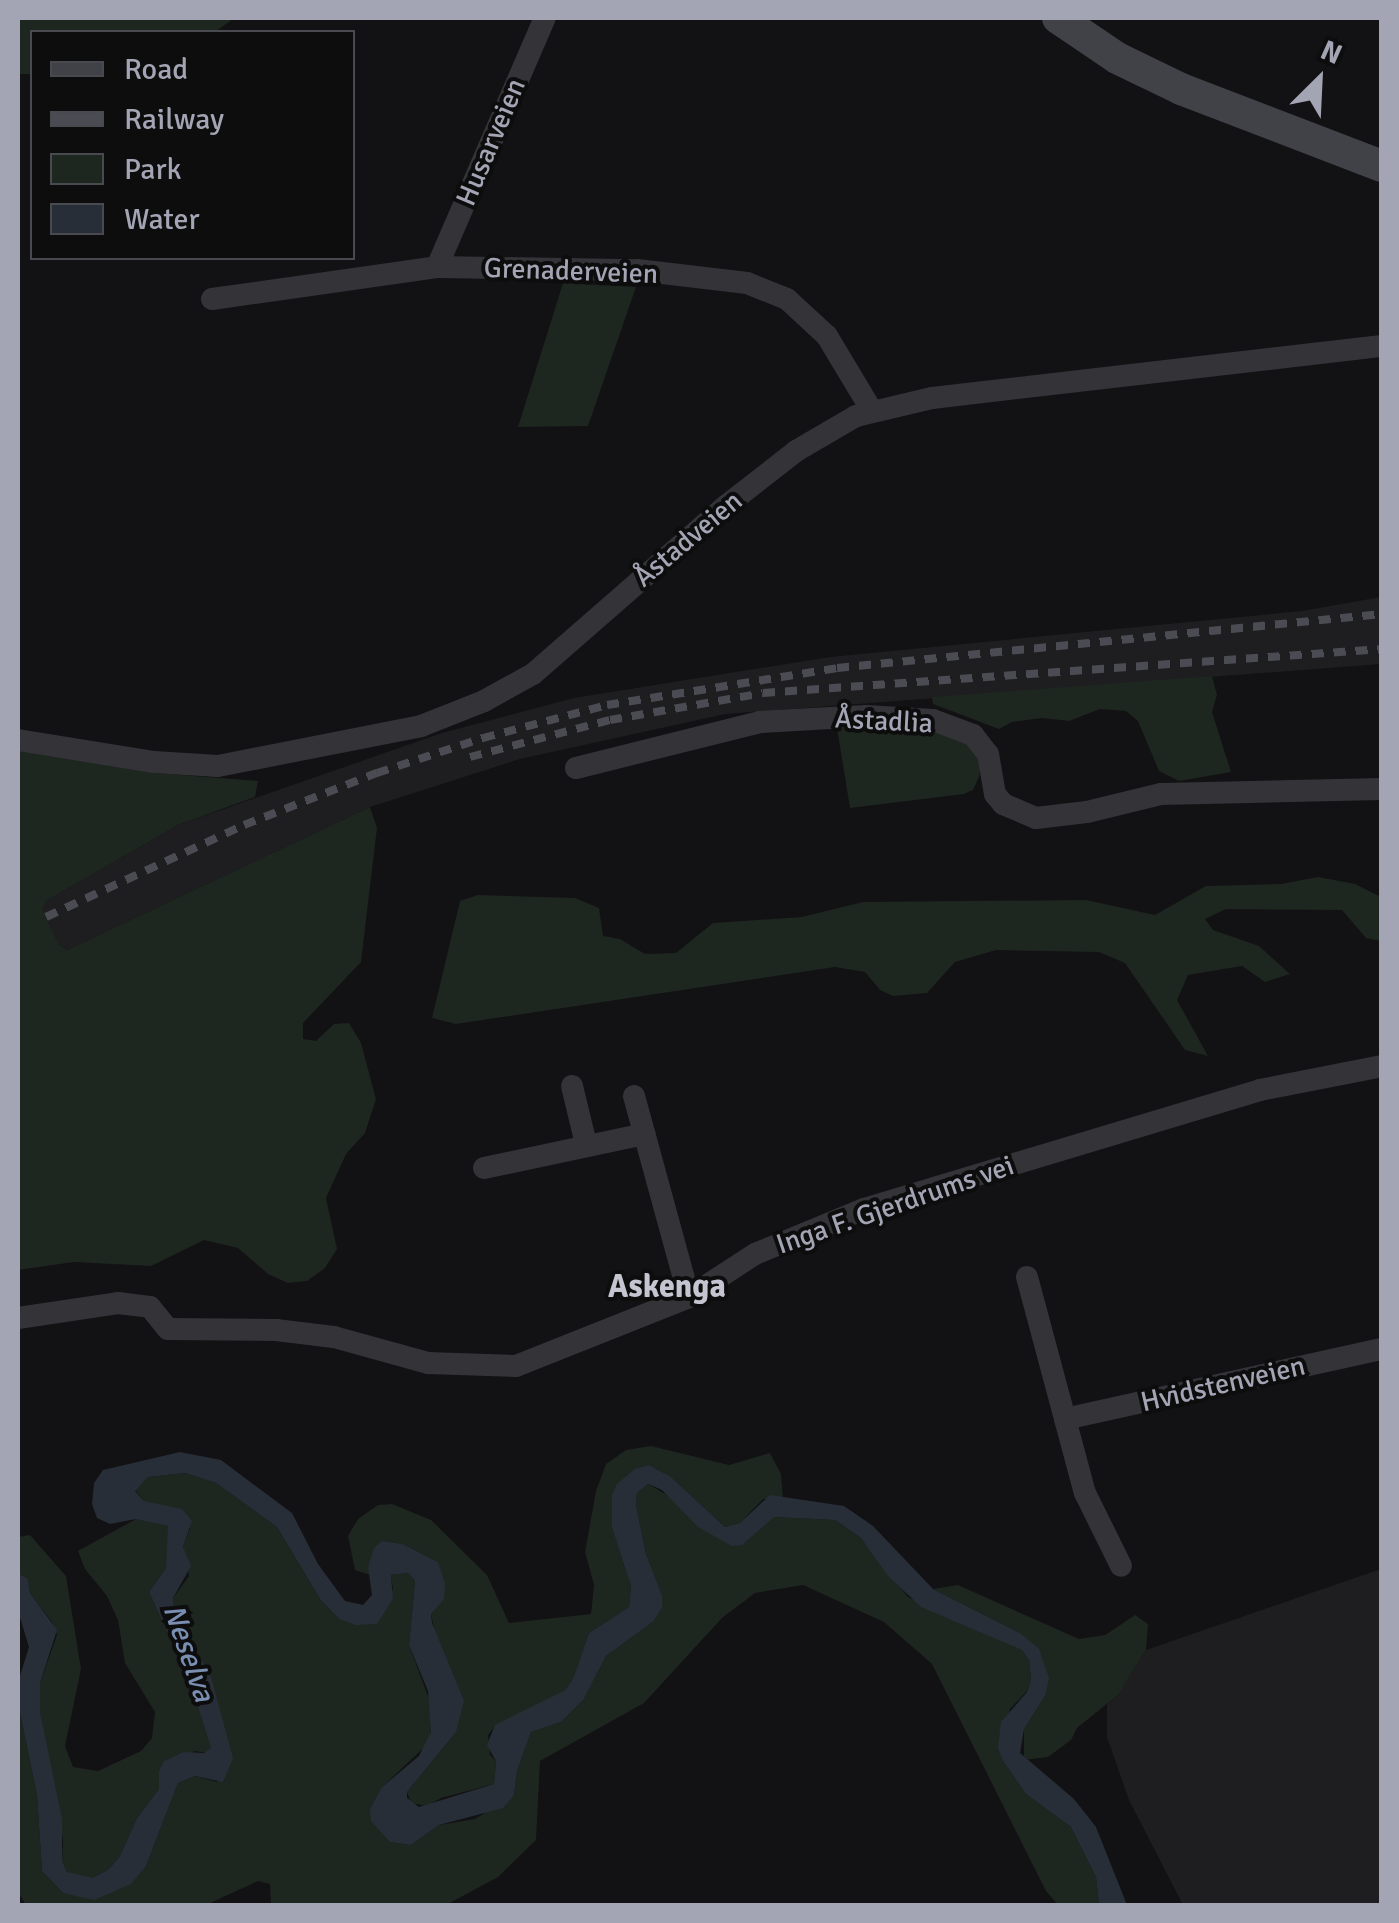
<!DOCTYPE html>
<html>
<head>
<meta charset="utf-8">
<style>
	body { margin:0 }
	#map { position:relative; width:1399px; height:1923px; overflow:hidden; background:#121113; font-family:Signika,sans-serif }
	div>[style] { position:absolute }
	.built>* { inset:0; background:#1e1e20 }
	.green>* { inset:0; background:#1e2620 }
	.water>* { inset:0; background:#282e37 }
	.street>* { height:22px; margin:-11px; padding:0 11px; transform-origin:11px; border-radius:11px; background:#333338 }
	.secondary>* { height:32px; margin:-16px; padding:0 16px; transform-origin:16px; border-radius:16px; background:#414148 }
	.rail>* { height:8px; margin-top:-4px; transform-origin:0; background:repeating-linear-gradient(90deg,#4b4c53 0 12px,transparent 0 22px) }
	span { translate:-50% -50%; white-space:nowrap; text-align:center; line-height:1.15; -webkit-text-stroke:8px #0d0d0e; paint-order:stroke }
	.street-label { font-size:28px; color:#a3a5b4 }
	.water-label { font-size:30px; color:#798eb0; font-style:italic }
	.quarter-label { font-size:32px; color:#c4c5d0; font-weight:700 }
	.frame { position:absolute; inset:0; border:20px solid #a3a5b4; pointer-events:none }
	.legend { position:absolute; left:30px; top:30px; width:325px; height:230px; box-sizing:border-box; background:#0d0d0e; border:2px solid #494a50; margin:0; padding:12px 18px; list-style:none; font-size:30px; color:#a3a5b4 }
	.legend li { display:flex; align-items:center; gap:20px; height:50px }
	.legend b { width:50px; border:2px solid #494a50 }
	.north { position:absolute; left:1269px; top:30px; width:100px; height:100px; -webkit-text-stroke:8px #0d0d0e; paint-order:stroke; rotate:24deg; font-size:28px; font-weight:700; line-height:40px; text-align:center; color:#a3a5b4 }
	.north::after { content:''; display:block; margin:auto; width:35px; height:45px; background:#a3a5b4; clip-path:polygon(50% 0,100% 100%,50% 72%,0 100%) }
</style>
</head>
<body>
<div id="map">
	<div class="built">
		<div style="clip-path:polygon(1381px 597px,1381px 664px,725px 714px,520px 759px,370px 807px,67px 950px,59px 945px,41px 909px,46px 901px,178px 825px,442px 733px,574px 698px,830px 657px,1302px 611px)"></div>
		<div style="clip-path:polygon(1381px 1569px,1381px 1905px,1183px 1905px,1129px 1800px,1107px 1737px,1107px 1704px,1119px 1694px,1146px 1650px)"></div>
	</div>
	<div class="green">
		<div style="clip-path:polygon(18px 18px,234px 18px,215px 32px,32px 32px,32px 74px,18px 74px)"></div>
		<div style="clip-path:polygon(563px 283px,636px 287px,588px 426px,518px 427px)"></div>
		<div style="clip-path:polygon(1212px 676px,1217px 695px,1212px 712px,1231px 772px,1179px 781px,1159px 771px,1138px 721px,1126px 711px,1100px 709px,1069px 721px,1042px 718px,1012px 722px,999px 729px,933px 704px,932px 697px)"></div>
		<div style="clip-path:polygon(837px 728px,940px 732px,969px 742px,981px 763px,979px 777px,973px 790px,964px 794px,850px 808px)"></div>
		<div style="clip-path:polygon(18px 750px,155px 773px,258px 781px,255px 797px,178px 825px,46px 901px,42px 909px,59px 945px,67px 950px,370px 807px,377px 828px,361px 962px,303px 1023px,303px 1039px,316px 1041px,334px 1024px,349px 1023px,361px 1043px,376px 1099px,365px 1133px,346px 1154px,326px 1198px,337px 1249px,325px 1268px,307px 1281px,288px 1283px,268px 1274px,238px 1248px,204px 1240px,151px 1266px,74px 1262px,18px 1270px)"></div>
		<div style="clip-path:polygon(1318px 877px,1355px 884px,1381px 897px,1381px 941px,1366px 938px,1342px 910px,1226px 909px,1205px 919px,1213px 930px,1259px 946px,1290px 974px,1265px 982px,1242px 966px,1188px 975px,1177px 1000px,1208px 1056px,1185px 1050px,1125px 963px,1099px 952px,996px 950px,955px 962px,927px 993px,893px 996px,880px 990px,865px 972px,835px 967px,456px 1024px,432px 1018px,460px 901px,478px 895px,575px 898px,599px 908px,603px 936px,620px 939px,645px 954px,676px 953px,713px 923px,802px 917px,863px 902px,1086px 900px,1155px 915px,1206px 886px,1281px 884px)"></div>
		<div style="clip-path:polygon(651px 1446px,729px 1465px,770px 1453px,781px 1474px,783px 1499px,763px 1499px,740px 1523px,725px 1527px,670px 1476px,649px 1465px,612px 1528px,631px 1586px,629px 1607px,589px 1633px,573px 1680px,565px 1690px,495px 1726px,488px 1735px,490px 1755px,496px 1761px,494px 1784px,441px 1798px,427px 1806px,411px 1803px,407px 1792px,456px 1732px,431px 1614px,438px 1562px,403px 1544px,382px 1541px,368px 1567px,370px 1575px,355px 1570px,348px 1536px,358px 1519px,378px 1505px,392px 1504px,431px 1520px,487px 1575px,509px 1623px,591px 1614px,594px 1585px,585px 1552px,596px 1491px,606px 1464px,626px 1450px)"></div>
		<div style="clip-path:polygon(185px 1473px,216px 1483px,277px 1527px,320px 1599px,339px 1619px,393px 1590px,391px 1575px,408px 1573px,415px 1581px,409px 1645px,432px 1707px,430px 1742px,382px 1787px,390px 1842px,411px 1845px,439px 1825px,475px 1819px,514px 1795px,517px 1771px,531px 1732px,561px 1722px,584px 1699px,606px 1656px,654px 1621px,662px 1608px,662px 1595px,646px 1554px,636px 1505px,637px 1493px,648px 1484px,747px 1541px,765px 1520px,774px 1517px,835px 1520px,861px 1538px,908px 1597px,1022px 1650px,1029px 1659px,1031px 1679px,1027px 1691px,1010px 1709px,1003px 1761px,1026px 1794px,1071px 1827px,1096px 1877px,1099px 1905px,1058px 1905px,1046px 1891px,932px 1664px,884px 1622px,803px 1585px,755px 1593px,722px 1618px,644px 1703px,540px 1761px,536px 1840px,498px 1877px,446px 1905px,271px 1905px,270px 1884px,258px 1881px,206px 1905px,26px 1905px,18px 1892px,18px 1703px,37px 1795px,42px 1871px,63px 1893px,146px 1866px,178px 1783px,195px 1776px,217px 1782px,211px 1677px,174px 1607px,173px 1598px,189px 1576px,183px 1547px,190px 1528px,144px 1501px,135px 1490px,148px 1477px)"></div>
		<div style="clip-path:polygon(136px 1519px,165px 1522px,170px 1530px,166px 1568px,149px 1592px,190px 1682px,211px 1748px,208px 1753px,195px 1751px,159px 1771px,159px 1789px,137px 1818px,120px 1856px,108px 1870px,92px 1878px,79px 1878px,67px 1872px,62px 1861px,63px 1840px,40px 1712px,40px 1683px,57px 1635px,52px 1622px,30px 1593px,28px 1579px,18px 1573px,18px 1537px,30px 1535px,66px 1576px,81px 1669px,65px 1746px,73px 1767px,98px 1771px,141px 1751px,152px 1738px,155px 1712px,125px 1663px,118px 1620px,107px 1596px,85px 1569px,78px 1551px)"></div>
		<div style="clip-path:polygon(958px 1585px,1079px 1639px,1105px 1635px,1135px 1615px,1148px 1624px,1146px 1650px,1119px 1694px,1077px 1728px,1071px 1740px,1048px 1757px,1024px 1760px,1024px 1729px,1045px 1696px,1020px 1633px,933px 1589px)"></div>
	</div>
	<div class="water">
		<div style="clip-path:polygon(180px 1452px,221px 1460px,292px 1513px,318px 1564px,345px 1601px,363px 1605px,372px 1595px,368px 1567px,374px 1548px,382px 1541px,403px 1544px,438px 1562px,445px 1584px,444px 1599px,431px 1614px,432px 1623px,464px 1701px,456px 1732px,407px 1792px,407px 1798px,419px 1807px,494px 1784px,496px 1761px,487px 1745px,495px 1725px,565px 1690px,573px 1679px,589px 1633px,629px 1607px,631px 1586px,612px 1528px,612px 1495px,617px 1484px,635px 1469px,649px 1465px,670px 1476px,725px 1527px,740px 1523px,770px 1495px,844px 1506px,873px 1526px,933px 1589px,1020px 1633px,1039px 1649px,1049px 1678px,1045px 1696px,1024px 1729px,1020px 1753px,1074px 1799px,1096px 1827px,1127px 1905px,1099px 1905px,1096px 1877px,1071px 1827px,1026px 1794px,1003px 1761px,998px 1748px,1001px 1722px,1027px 1692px,1031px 1679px,1029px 1660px,1022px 1650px,921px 1607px,888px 1576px,861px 1538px,835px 1520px,774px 1517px,742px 1545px,732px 1546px,698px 1527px,662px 1490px,648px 1484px,637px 1493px,636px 1505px,646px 1554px,662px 1595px,662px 1608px,654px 1621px,606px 1656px,584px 1699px,561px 1722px,531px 1732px,517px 1771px,514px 1795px,503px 1808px,439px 1825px,411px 1845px,390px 1842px,371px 1821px,370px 1809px,382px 1787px,419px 1756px,431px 1732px,428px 1691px,409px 1645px,415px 1581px,408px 1573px,391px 1575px,393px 1599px,377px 1624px,356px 1625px,339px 1619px,320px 1599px,277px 1527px,216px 1483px,185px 1473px,148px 1477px,135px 1491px,144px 1501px,182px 1509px,192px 1521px,183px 1547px,191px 1566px,173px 1598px,174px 1607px,211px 1677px,233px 1758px,223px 1782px,195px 1776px,178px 1783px,146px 1866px,131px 1884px,94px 1900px,63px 1893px,42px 1871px,37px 1795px,18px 1703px,18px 1682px,29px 1647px,18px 1611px,18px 1573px,28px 1579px,30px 1593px,57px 1630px,40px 1683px,40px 1712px,62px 1819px,62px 1861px,67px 1872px,92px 1878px,108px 1870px,120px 1856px,137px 1818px,159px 1789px,159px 1771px,164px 1761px,184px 1752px,204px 1753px,211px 1748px,190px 1682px,149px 1592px,166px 1568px,168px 1526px,136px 1519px,110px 1524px,97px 1518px,92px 1504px,94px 1483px,103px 1470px)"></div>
	</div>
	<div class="street">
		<div style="left:437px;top:267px;width:271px;rotate:-66.6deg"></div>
		<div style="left:212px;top:299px;width:227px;rotate:-8.1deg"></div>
		<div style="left:437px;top:267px;width:200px;rotate:0.9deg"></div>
		<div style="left:637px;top:270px;width:111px;rotate:6.7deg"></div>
		<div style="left:747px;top:283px;width:43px;rotate:21.8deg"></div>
		<div style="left:787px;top:299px;width:54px;rotate:42.8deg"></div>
		<div style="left:827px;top:336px;width:87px;rotate:59deg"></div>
		<div style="left:18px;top:740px;width:138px;rotate:9.2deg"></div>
		<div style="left:154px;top:762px;width:64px;rotate:3.6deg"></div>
		<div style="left:218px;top:766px;width:207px;rotate:-11.1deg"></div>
		<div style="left:421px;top:726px;width:68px;rotate:-21.6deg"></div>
		<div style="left:484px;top:701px;width:56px;rotate:-28.9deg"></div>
		<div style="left:533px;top:674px;width:257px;rotate:-41.1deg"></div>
		<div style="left:727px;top:505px;width:88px;rotate:-38deg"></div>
		<div style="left:796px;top:451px;width:69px;rotate:-30.3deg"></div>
		<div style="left:856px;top:416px;width:78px;rotate:-13.3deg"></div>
		<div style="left:932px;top:398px;width:453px;rotate:-6.6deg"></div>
		<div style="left:576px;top:768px;width:190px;rotate:-14deg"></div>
		<div style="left:760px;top:722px;width:106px;rotate:-3.2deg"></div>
		<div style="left:866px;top:716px;width:67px;rotate:3.4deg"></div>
		<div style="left:933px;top:720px;width:43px;rotate:20.6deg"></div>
		<div style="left:973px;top:735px;width:24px;rotate:52deg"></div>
		<div style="left:988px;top:754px;width:41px;rotate:80.1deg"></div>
		<div style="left:995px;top:794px;width:13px;rotate:51deg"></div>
		<div style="left:1003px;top:804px;width:36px;rotate:23deg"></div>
		<div style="left:1036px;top:818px;width:51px;rotate:-6.7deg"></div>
		<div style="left:1087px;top:812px;width:76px;rotate:-13.7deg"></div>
		<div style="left:1161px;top:794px;width:221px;rotate:-1.3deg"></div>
		<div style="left:572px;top:1086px;width:60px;rotate:76.4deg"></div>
		<div style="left:634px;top:1096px;width:208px;rotate:74.7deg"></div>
		<div style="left:484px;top:1168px;width:164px;rotate:-12deg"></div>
		<div style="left:1027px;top:1277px;width:224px;rotate:75deg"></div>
		<div style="left:1085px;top:1493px;width:81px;rotate:63.7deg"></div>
		<div style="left:18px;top:1318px;width:101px;rotate:-8.5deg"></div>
		<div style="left:118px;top:1303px;width:32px;rotate:7deg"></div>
		<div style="left:150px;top:1307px;width:28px;rotate:51deg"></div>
		<div style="left:168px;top:1329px;width:108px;rotate:0.5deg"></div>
		<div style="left:276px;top:1330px;width:58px;rotate:6.9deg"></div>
		<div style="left:334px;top:1337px;width:98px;rotate:15.5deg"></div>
		<div style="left:428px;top:1363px;width:88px;rotate:2deg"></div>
		<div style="left:516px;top:1366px;width:186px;rotate:-21.7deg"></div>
		<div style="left:689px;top:1297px;width:79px;rotate:-33.1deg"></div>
		<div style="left:755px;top:1254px;width:118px;rotate:-22.4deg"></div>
		<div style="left:864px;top:1209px;width:413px;rotate:-16.7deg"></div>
		<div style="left:1260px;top:1090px;width:124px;rotate:-11.1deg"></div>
		<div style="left:1065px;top:1419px;width:325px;rotate:-12.5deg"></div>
	</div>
	<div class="secondary">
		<div style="left:1058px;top:18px;width:71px;rotate:34.1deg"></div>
		<div style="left:1117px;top:58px;width:71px;rotate:25.8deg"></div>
		<div style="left:1181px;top:89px;width:215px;rotate:21deg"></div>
	</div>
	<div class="rail">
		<div style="left:470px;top:757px;width:145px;rotate:-14.8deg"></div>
		<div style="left:610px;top:720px;width:155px;rotate:-10deg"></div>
		<div style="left:763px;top:693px;width:621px;rotate:-4.07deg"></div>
		<div style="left:46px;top:917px;width:218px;rotate:-24.9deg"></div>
		<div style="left:244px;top:825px;width:143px;rotate:-21.4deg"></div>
		<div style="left:377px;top:773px;width:112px;rotate:-18.3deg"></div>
		<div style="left:483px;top:738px;width:128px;rotate:-14.9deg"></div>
		<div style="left:607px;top:705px;width:233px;rotate:-9.1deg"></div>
		<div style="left:837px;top:668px;width:548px;rotate:-5.66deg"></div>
	</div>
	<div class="street-label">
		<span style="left:491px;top:142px;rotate:-67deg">Husarveien</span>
		<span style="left:571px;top:271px;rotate:2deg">Grenaderveien</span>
		<span style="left:688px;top:539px;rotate:-40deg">Åstadveien</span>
		<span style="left:884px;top:721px;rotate:3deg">Åstadlia</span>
		<span style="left:895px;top:1205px;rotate:-19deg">Inga F. Gjerdrums vei</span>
		<span style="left:1223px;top:1384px;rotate:-13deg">Hvidstenveien</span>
	</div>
	<div class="water-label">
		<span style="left:188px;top:1653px;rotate:71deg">Neselva</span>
	</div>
	<div class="quarter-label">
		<span style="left:667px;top:1287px">Askenga</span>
	</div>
	<div class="frame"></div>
	<ul class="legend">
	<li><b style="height:12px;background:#414148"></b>Road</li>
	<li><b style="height:12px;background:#4b4c53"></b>Railway</li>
	<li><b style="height:28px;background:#1e2620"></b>Park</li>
	<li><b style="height:28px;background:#282e37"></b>Water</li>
	</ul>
	<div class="north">N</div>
</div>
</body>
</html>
